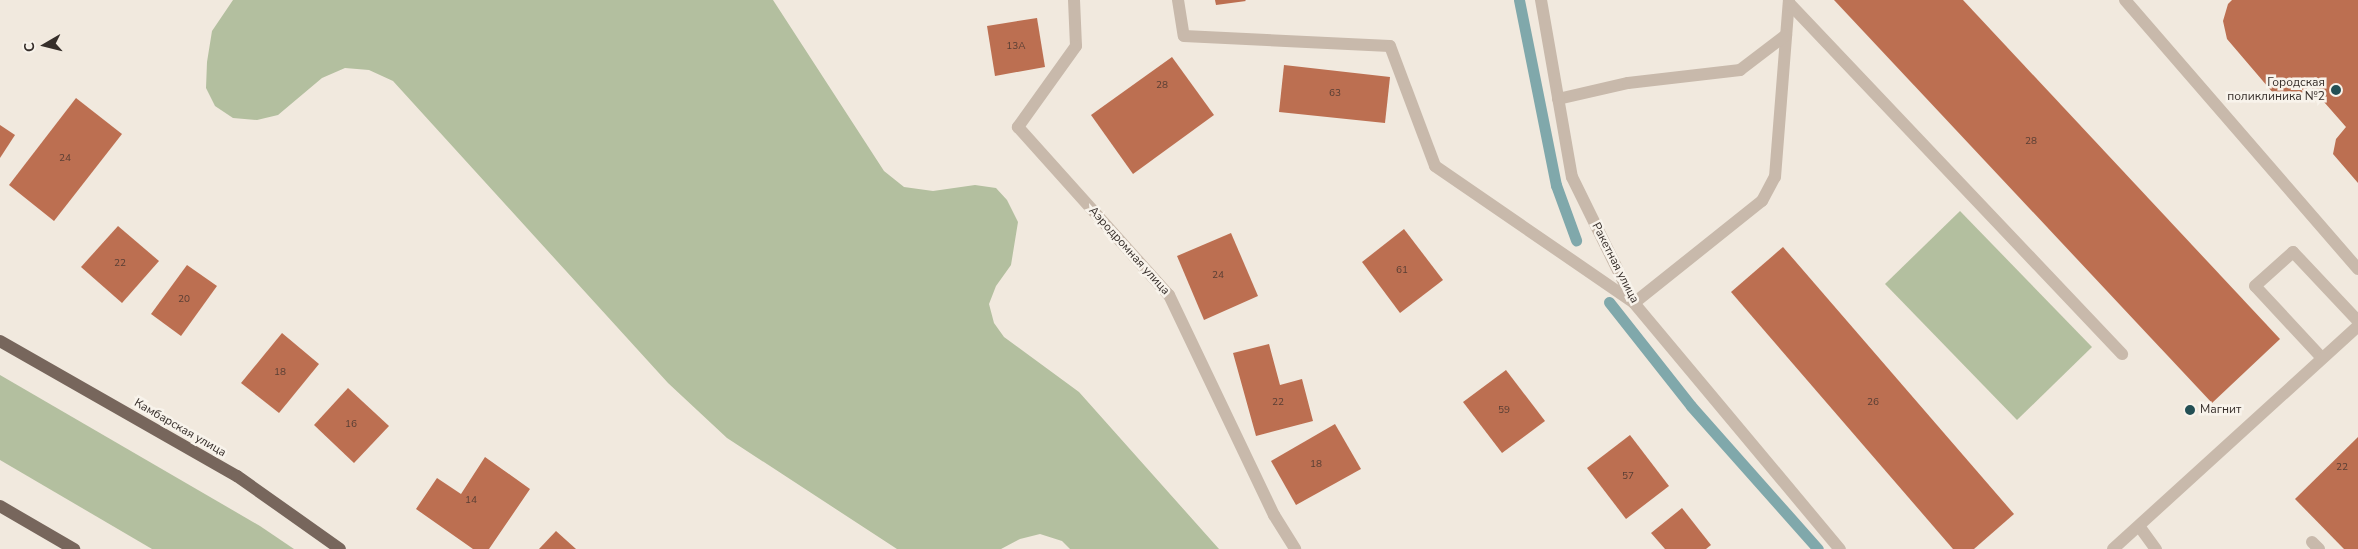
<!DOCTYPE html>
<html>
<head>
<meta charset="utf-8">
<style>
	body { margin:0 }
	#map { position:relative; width:2358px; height:549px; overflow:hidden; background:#f1e9de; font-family:"Nunito Sans",sans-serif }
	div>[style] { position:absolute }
	.green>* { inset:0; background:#b3bf9f }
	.stream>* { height:11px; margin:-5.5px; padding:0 5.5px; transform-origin:5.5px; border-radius:5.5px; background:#80a8ab }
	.building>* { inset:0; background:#bc6f51 }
	.lane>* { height:12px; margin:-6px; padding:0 6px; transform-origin:6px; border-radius:6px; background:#c8b9ab }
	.street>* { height:12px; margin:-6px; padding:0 6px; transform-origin:6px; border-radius:6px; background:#c8b9ab }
	.primary>* { height:12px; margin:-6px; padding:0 6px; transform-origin:6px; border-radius:6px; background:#77665c }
	.dots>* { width:14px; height:14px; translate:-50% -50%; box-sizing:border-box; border:2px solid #f8f3eb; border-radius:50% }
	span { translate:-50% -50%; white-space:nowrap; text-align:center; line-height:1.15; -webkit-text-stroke:5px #f8f3eb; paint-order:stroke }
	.number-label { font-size:10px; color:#583e34 }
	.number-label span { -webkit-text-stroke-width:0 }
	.poi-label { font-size:12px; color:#362e2a }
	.right { translate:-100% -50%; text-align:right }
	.left { translate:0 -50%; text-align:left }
	.street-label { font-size:12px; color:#362e2a }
	.north { position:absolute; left:20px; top:20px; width:50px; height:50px; -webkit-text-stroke:4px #f8f3eb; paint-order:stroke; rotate:262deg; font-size:14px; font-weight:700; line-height:20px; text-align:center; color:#362e2a }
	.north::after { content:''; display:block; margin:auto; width:18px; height:22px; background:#362e2a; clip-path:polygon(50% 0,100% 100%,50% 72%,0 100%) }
</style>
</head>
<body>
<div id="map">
	<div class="green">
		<div style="clip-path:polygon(233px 0,773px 0,884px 171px,904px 187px,933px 191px,975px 185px,996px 188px,1007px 200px,1018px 222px,1011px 265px,996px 286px,989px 304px,994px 323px,1004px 337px,1079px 392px,1219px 549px,1070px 549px,1062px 541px,1040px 534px,1020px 539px,1001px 549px,897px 549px,727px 438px,668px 383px,393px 81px,369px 70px,345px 68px,322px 78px,278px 115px,257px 120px,233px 118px,215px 106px,206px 88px,207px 62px,212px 31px)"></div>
		<div style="clip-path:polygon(1960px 211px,2092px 347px,2017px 420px,1885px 284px)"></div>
		<div style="clip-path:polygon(0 375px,260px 526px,294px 549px,152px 549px,0 460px)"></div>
	</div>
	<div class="stream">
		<div style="left:1519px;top:0;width:189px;rotate:78.7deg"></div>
		<div style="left:1556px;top:185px;width:59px;rotate:70deg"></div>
		<div style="left:1609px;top:302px;width:132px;rotate:51.7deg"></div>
		<div style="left:1691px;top:406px;width:191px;rotate:48.4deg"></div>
	</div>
	<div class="building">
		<div style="clip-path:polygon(1215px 0,1245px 0,1246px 1px,1216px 5px)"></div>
		<div style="clip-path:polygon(1834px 0,1963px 0,2280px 339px,2212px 403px)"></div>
		<div style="clip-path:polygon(2232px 0,2358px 0,2358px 183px,2333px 154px,2336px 139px,2346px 127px,2310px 86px,2299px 95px,2286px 98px,2274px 94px,2227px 39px,2223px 21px,2228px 4px)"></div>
		<div style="clip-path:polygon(1037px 18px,1045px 67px,995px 76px,987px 26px)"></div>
		<div style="clip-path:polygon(1172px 57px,1214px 115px,1133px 174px,1091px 115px)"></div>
		<div style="clip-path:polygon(1284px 65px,1390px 77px,1385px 123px,1279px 112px)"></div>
		<div style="clip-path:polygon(76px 98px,122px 134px,54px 221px,9px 185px)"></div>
		<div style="clip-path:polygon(0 125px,15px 135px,0 158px)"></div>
		<div style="clip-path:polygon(118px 226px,159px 261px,122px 303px,81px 267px)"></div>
		<div style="clip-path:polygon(1404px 229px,1443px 280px,1400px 313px,1362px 262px)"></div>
		<div style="clip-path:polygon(1231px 233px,1258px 296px,1204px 320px,1177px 256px)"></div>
		<div style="clip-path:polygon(1783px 247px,2014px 514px,1974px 549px,1953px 549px,1731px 292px)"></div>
		<div style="clip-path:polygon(187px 265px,217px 286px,181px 336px,151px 314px)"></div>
		<div style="clip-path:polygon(282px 333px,319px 364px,279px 413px,241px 383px)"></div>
		<div style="clip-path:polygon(1269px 344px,1280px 385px,1302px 379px,1313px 421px,1256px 436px,1233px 353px)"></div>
		<div style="clip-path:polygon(1506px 370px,1545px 421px,1502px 453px,1463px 402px)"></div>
		<div style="clip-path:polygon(348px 388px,389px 426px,354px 463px,314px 425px)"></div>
		<div style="clip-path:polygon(1335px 424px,1361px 469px,1296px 505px,1271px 461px)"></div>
		<div style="clip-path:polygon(1630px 435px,1669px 486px,1626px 519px,1587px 468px)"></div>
		<div style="clip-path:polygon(2358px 437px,2358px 549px,2344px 549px,2295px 499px)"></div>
		<div style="clip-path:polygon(485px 457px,530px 489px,489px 549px,473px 549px,416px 509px,437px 478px,461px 494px)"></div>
		<div style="clip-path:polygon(1682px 508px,1711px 545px,1706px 549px,1665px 549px,1651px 533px)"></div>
		<div style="clip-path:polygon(556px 531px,576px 549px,539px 549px)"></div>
	</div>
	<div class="lane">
		<div style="left:1178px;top:0;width:36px;rotate:81deg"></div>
		<div style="left:1184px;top:36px;width:206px;rotate:2.8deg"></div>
		<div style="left:1390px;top:46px;width:128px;rotate:69.4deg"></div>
		<div style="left:1435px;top:166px;width:242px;rotate:34.5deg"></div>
		<div style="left:1634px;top:303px;width:164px;rotate:-38.6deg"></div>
		<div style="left:1762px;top:201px;width:27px;rotate:-62deg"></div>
		<div style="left:1775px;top:177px;width:178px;rotate:-85.5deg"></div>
		<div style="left:2125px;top:0;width:356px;rotate:49.1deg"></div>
		<div style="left:1789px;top:3px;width:484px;rotate:46.5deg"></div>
		<div style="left:1558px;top:99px;width:72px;rotate:-12.9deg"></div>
		<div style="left:1628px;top:83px;width:113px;rotate:-6.6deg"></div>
		<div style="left:1740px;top:70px;width:58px;rotate:-37.3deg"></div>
		<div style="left:2322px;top:358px;width:98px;rotate:-132.9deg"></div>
		<div style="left:2255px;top:286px;width:51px;rotate:-41.8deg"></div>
		<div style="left:2293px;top:252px;width:95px;rotate:46.7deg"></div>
		<div style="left:2139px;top:526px;width:29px;rotate:54deg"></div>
		<div style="left:2312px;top:542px;width:10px;rotate:45deg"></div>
		<div style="left:2113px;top:549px;width:331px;rotate:-42.3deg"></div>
	</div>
	<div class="street">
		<div style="left:1074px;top:0;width:46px;rotate:87.5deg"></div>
		<div style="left:1076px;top:46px;width:100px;rotate:125.6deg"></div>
		<div style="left:1018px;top:127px;width:226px;rotate:48.1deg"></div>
		<div style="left:1169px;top:295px;width:244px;rotate:64.5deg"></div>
		<div style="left:1274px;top:515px;width:40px;rotate:58deg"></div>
		<div style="left:1541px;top:0;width:180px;rotate:80.1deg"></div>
		<div style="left:1572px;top:177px;width:140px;rotate:63.8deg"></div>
		<div style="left:1634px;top:303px;width:321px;rotate:50.1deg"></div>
	</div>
	<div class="primary">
		<div style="left:0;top:341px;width:273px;rotate:29.7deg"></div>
		<div style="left:237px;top:476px;width:126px;rotate:35.3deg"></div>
		<div style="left:0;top:506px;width:86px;rotate:30.2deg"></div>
	</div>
	<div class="dots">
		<div style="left:2336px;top:90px;background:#234f54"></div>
		<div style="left:2190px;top:410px;background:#234f54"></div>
	</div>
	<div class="number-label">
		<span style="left:1016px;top:47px">13А</span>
		<span style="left:1162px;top:86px">28</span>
		<span style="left:1335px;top:94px">63</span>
		<span style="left:2031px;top:142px">28</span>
		<span style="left:65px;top:159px">24</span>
		<span style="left:120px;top:264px">22</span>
		<span style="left:1402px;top:271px">61</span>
		<span style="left:1218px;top:276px">24</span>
		<span style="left:184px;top:300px">20</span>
		<span style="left:280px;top:373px">18</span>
		<span style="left:1278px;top:403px">22</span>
		<span style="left:1873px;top:403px">26</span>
		<span style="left:1504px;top:411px">59</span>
		<span style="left:351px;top:425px">16</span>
		<span style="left:1316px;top:465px">18</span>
		<span style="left:2342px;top:468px">22</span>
		<span style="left:1628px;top:477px">57</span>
		<span style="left:471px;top:501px">14</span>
	</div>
	<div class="poi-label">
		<span class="right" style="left:2325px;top:90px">Городская<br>поликлиника №2</span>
		<span class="left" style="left:2200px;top:410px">Магнит</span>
	</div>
	<div class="street-label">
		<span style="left:1129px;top:251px;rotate:48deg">Аэродромная улица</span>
		<span style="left:1615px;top:263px;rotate:63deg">Ракетная улица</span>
		<span style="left:180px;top:428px;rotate:30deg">Камбарская улица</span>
	</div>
	<div class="north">С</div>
</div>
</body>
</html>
